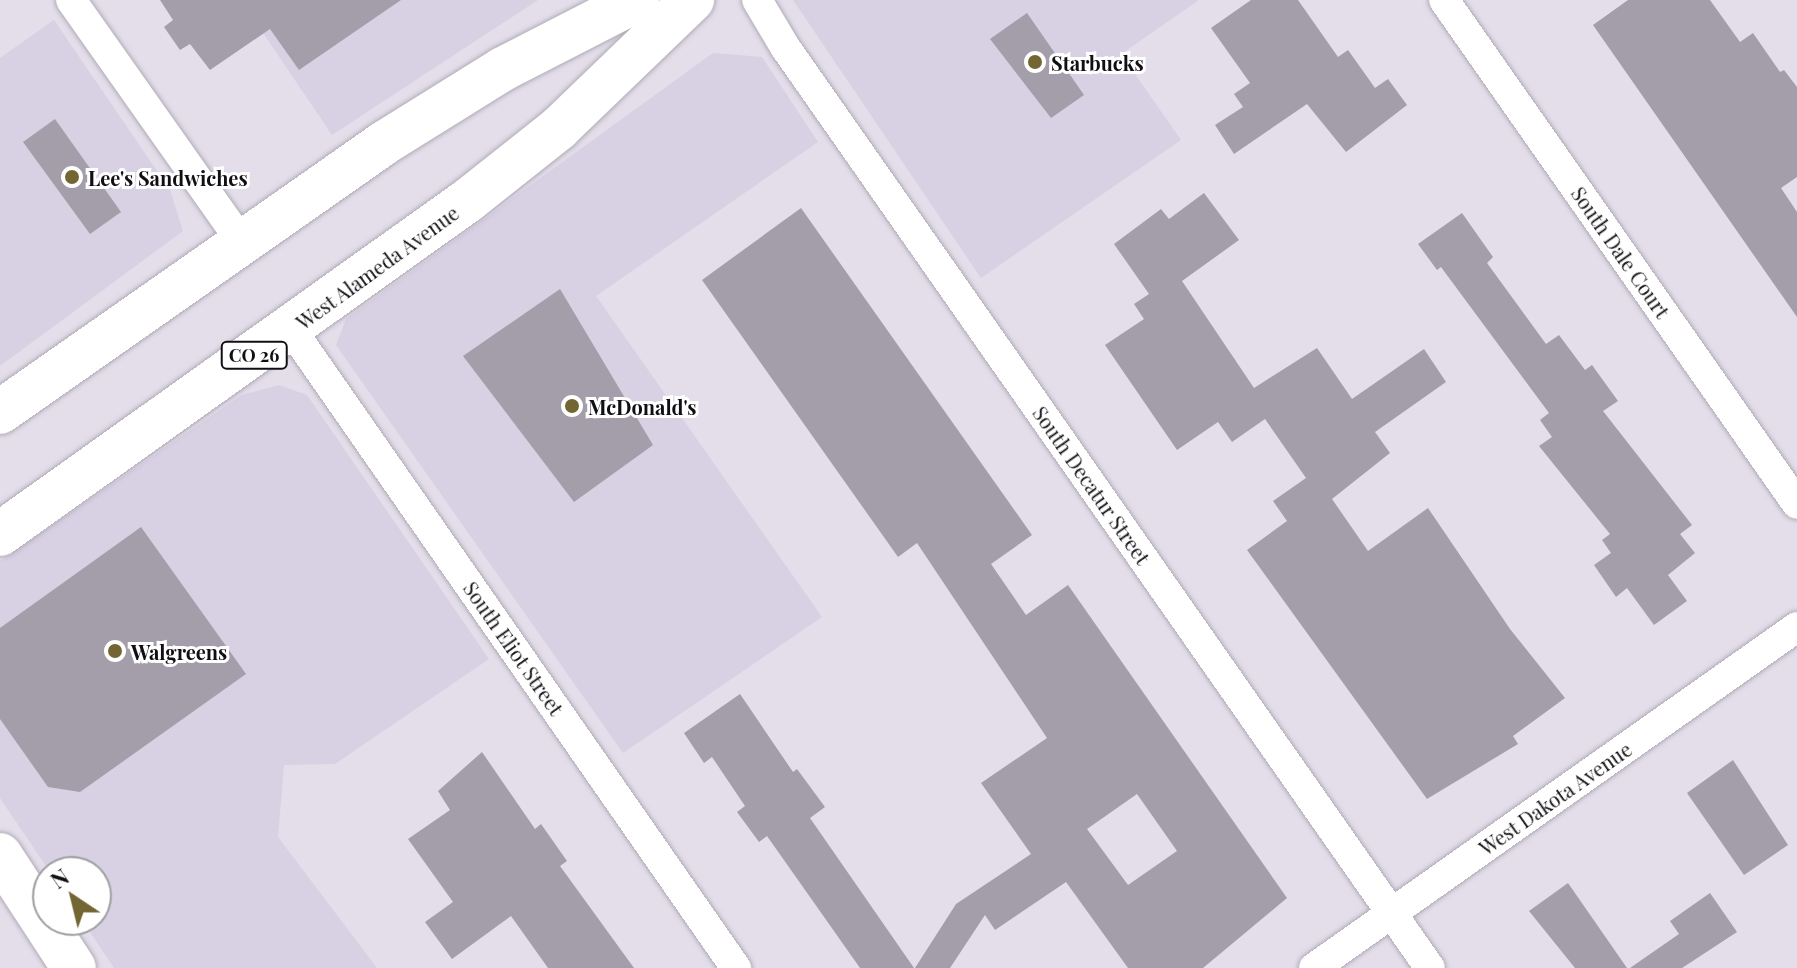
<!DOCTYPE html>
<html>
<head>
<meta charset="utf-8">
<style>
	body { margin:0 }
	#map { position:relative; width:1797px; height:968px; overflow:hidden; background:#e3deea; font-family:"Playfair Display",serif }
	div>[style] { position:absolute }
	.built>* { inset:0; background:#d8d0e3 }
	.building>* { inset:0; background:#a39ea9 }
	.roads { filter:drop-shadow(0 0 2px #b0abb6) drop-shadow(0 0 2px #b0abb6) }
	.street>* { height:30px; margin:-15px; padding:0 15px; transform-origin:15px; border-radius:15px; background:#fff }
	.primary>* { height:44px; margin:-22px; padding:0 22px; transform-origin:22px; border-radius:22px; background:#fff }
	.dots>* { width:22px; height:22px; translate:-50% -50%; box-sizing:border-box; border:4px solid #fff; border-radius:50% }
	span { translate:-50% -50%; white-space:nowrap; text-align:center; line-height:1.15; -webkit-text-stroke:6px #fff; paint-order:stroke }
	.shield-label span { padding:2px 6px; background:#fff; border:2px solid; border-radius:6px; -webkit-text-stroke-width:0 }
	.shield-label { font-size:18px; color:#110f13; font-weight:700 }
	.poi-label { font-size:20px; color:#110f13; font-weight:700 }
	.left { translate:0 -50%; text-align:left }
	.street-label { font-size:20px; color:#110f13 }
	.north { position:absolute; left:32px; top:856px; width:80px; height:80px; box-sizing:border-box; background:#fff; border:2px solid #a09fa1; border-radius:50%; rotate:325deg; font-size:22px; font-weight:700; line-height:32px; text-align:center; color:#110f13 }
	.north::after { content:''; display:block; margin:auto; width:28px; height:36px; background:#736633; clip-path:polygon(50% 0,100% 100%,50% 72%,0 100%) }
</style>
</head>
<body>
<div id="map">
	<div class="built">
		<div style="clip-path:polygon(241px 0,538px 0,332px 135px)"></div>
		<div style="clip-path:polygon(793px 0,1199px 0,1121px 54px,1181px 140px,981px 278px)"></div>
		<div style="clip-path:polygon(54px 20px,170px 190px,183px 231px,0 366px,0 58px)"></div>
		<div style="clip-path:polygon(713px 53px,762px 57px,818px 142px,596px 296px,822px 617px,623px 753px,336px 345px,346px 319px)"></div>
		<div style="clip-path:polygon(279px 385px,307px 395px,489px 659px,335px 764px,284px 765px,278px 837px,377px 968px,114px 968px,82px 920px,96px 920px,96px 872px,50px 872px,0 798px,0 561px,242px 395px)"></div>
	</div>
	<div class="building">
		<div style="clip-path:polygon(160px 0,401px 0,299px 70px,270px 29px,210px 70px,190px 44px,180px 50px,164px 27px,173px 20px)"></div>
		<div style="clip-path:polygon(1251px 0,1298px 0,1338px 57px,1348px 50px,1375px 88px,1388px 79px,1407px 105px,1346px 152px,1307px 104px,1234px 154px,1215px 125px,1243px 107px,1234px 94px,1250px 83px,1211px 28px)"></div>
		<div style="clip-path:polygon(1628px 0,1710px 0,1740px 42px,1753px 33px,1780px 72px,1784px 70px,1797px 87px,1797px 177px,1781px 188px,1797px 212px,1797px 317px,1593px 25px)"></div>
		<div style="clip-path:polygon(1027px 13px,1084px 95px,1051px 118px,990px 39px)"></div>
		<div style="clip-path:polygon(55px 119px,121px 212px,90px 234px,23px 142px)"></div>
		<div style="clip-path:polygon(1204px 193px,1239px 240px,1182px 281px,1254px 388px,1317px 348px,1352px 399px,1424px 349px,1446px 382px,1375px 432px,1390px 453px,1332px 499px,1368px 551px,1428px 508px,1510px 629px,1565px 698px,1513px 736px,1518px 744px,1427px 799px,1247px 550px,1287px 521px,1273px 501px,1306px 478px,1265px 419px,1232px 442px,1218px 422px,1177px 450px,1105px 345px,1144px 319px,1134px 304px,1149px 294px,1114px 244px,1161px 209px,1169px 219px)"></div>
		<div style="clip-path:polygon(evenodd,801px 208px,1032px 535px,991px 564px,1026px 615px,1068px 585px,1287px 898px,1203px 968px,1128px 968px,1066px 882px,995px 930px,985px 915px,950px 968px,915px 968px,956px 904px,1031px 854px,981px 783px,1047px 738px,917px 543px,898px 557px,702px 280px,801px 208px,1137px 794px,1177px 851px,1128px 885px,1087px 829px,1137px 794px)"></div>
		<div style="clip-path:polygon(1462px 213px,1493px 257px,1487px 263px,1546px 344px,1559px 335px,1585px 370px,1592px 365px,1618px 401px,1603px 411px,1692px 525px,1680px 534px,1695px 553px,1668px 575px,1687px 601px,1654px 625px,1627px 588px,1616px 597px,1594px 565px,1611px 553px,1602px 540px,1610px 534px,1539px 446px,1552px 437px,1540px 420px,1549px 413px,1441px 267px,1437px 270px,1418px 244px)"></div>
		<div style="clip-path:polygon(560px 289px,653px 445px,574px 502px,463px 356px)"></div>
		<div style="clip-path:polygon(141px 527px,246px 674px,80px 792px,48px 787px,0 719px,0 628px)"></div>
		<div style="clip-path:polygon(740px 694px,793px 772px,797px 769px,825px 807px,810px 818px,914px 968px,860px 968px,767px 836px,759px 842px,737px 812px,745px 806px,712px 757px,704px 763px,684px 733px)"></div>
		<div style="clip-path:polygon(482px 752px,535px 829px,541px 824px,567px 861px,560px 866px,634px 968px,548px 968px,511px 916px,452px 959px,425px 922px,453px 902px,408px 839px,450px 810px,438px 791px)"></div>
		<div style="clip-path:polygon(1733px 760px,1788px 845px,1744px 875px,1687px 793px)"></div>
		<div style="clip-path:polygon(1568px 883px,1627px 968px,1575px 968px,1529px 911px)"></div>
		<div style="clip-path:polygon(1710px 893px,1737px 932px,1682px 968px,1630px 968px,1679px 934px,1670px 921px)"></div>
	</div>
	<div class="roads">
		<div class="street">
			<div style="left:71px;top:0;width:295px;rotate:54.8deg"></div>
			<div style="left:757px;top:0;width:55px;rotate:59.2deg"></div>
			<div style="left:785px;top:47px;width:1124px;rotate:55deg"></div>
			<div style="left:1444px;top:0;width:615px;rotate:54.99deg"></div>
			<div style="left:291px;top:329px;width:779px;rotate:55.15deg"></div>
			<div style="left:1314px;top:968px;width:591px;rotate:-35.22deg"></div>
		</div>
		<div class="primary">
			<div style="left:0;top:412px;width:469px;rotate:-35deg"></div>
			<div style="left:384px;top:143px;width:140px;rotate:-31.9deg"></div>
			<div style="left:503px;top:69px;width:151px;rotate:-27.2deg"></div>
			<div style="left:0;top:534px;width:574px;rotate:-35.49deg"></div>
			<div style="left:467px;top:201px;width:117px;rotate:-38.4deg"></div>
			<div style="left:559px;top:128px;width:185px;rotate:-43.9deg"></div>
			<div style="left:0;top:855px;width:135px;rotate:56.8deg"></div>
		</div>
	</div>
	<div class="dots">
		<div style="left:1035px;top:62px;background:#736633"></div>
		<div style="left:72px;top:177px;background:#736633"></div>
		<div style="left:572px;top:406px;background:#736633"></div>
		<div style="left:115px;top:651px;background:#736633"></div>
	</div>
	<div class="shield-label">
		<span style="left:254px;top:355px">CO 26</span>
	</div>
	<div class="poi-label">
		<span class="left" style="left:1051px;top:62px">Starbucks</span>
		<span class="left" style="left:88px;top:177px">Lee's Sandwiches</span>
		<span class="left" style="left:588px;top:406px">McDonald's</span>
		<span class="left" style="left:131px;top:651px">Walgreens</span>
	</div>
	<div class="street-label">
		<span style="left:1621px;top:252px;rotate:55deg">South Dale Court</span>
		<span style="left:377px;top:267px;rotate:-36deg">West Alameda Avenue</span>
		<span style="left:1092px;top:485px;rotate:55deg">South Decatur Street</span>
		<span style="left:514px;top:648px;rotate:55deg">South Eliot Street</span>
		<span style="left:1555px;top:798px;rotate:-35deg">West Dakota Avenue</span>
	</div>
	<div class="north">N</div>
</div>
</body>
</html>
